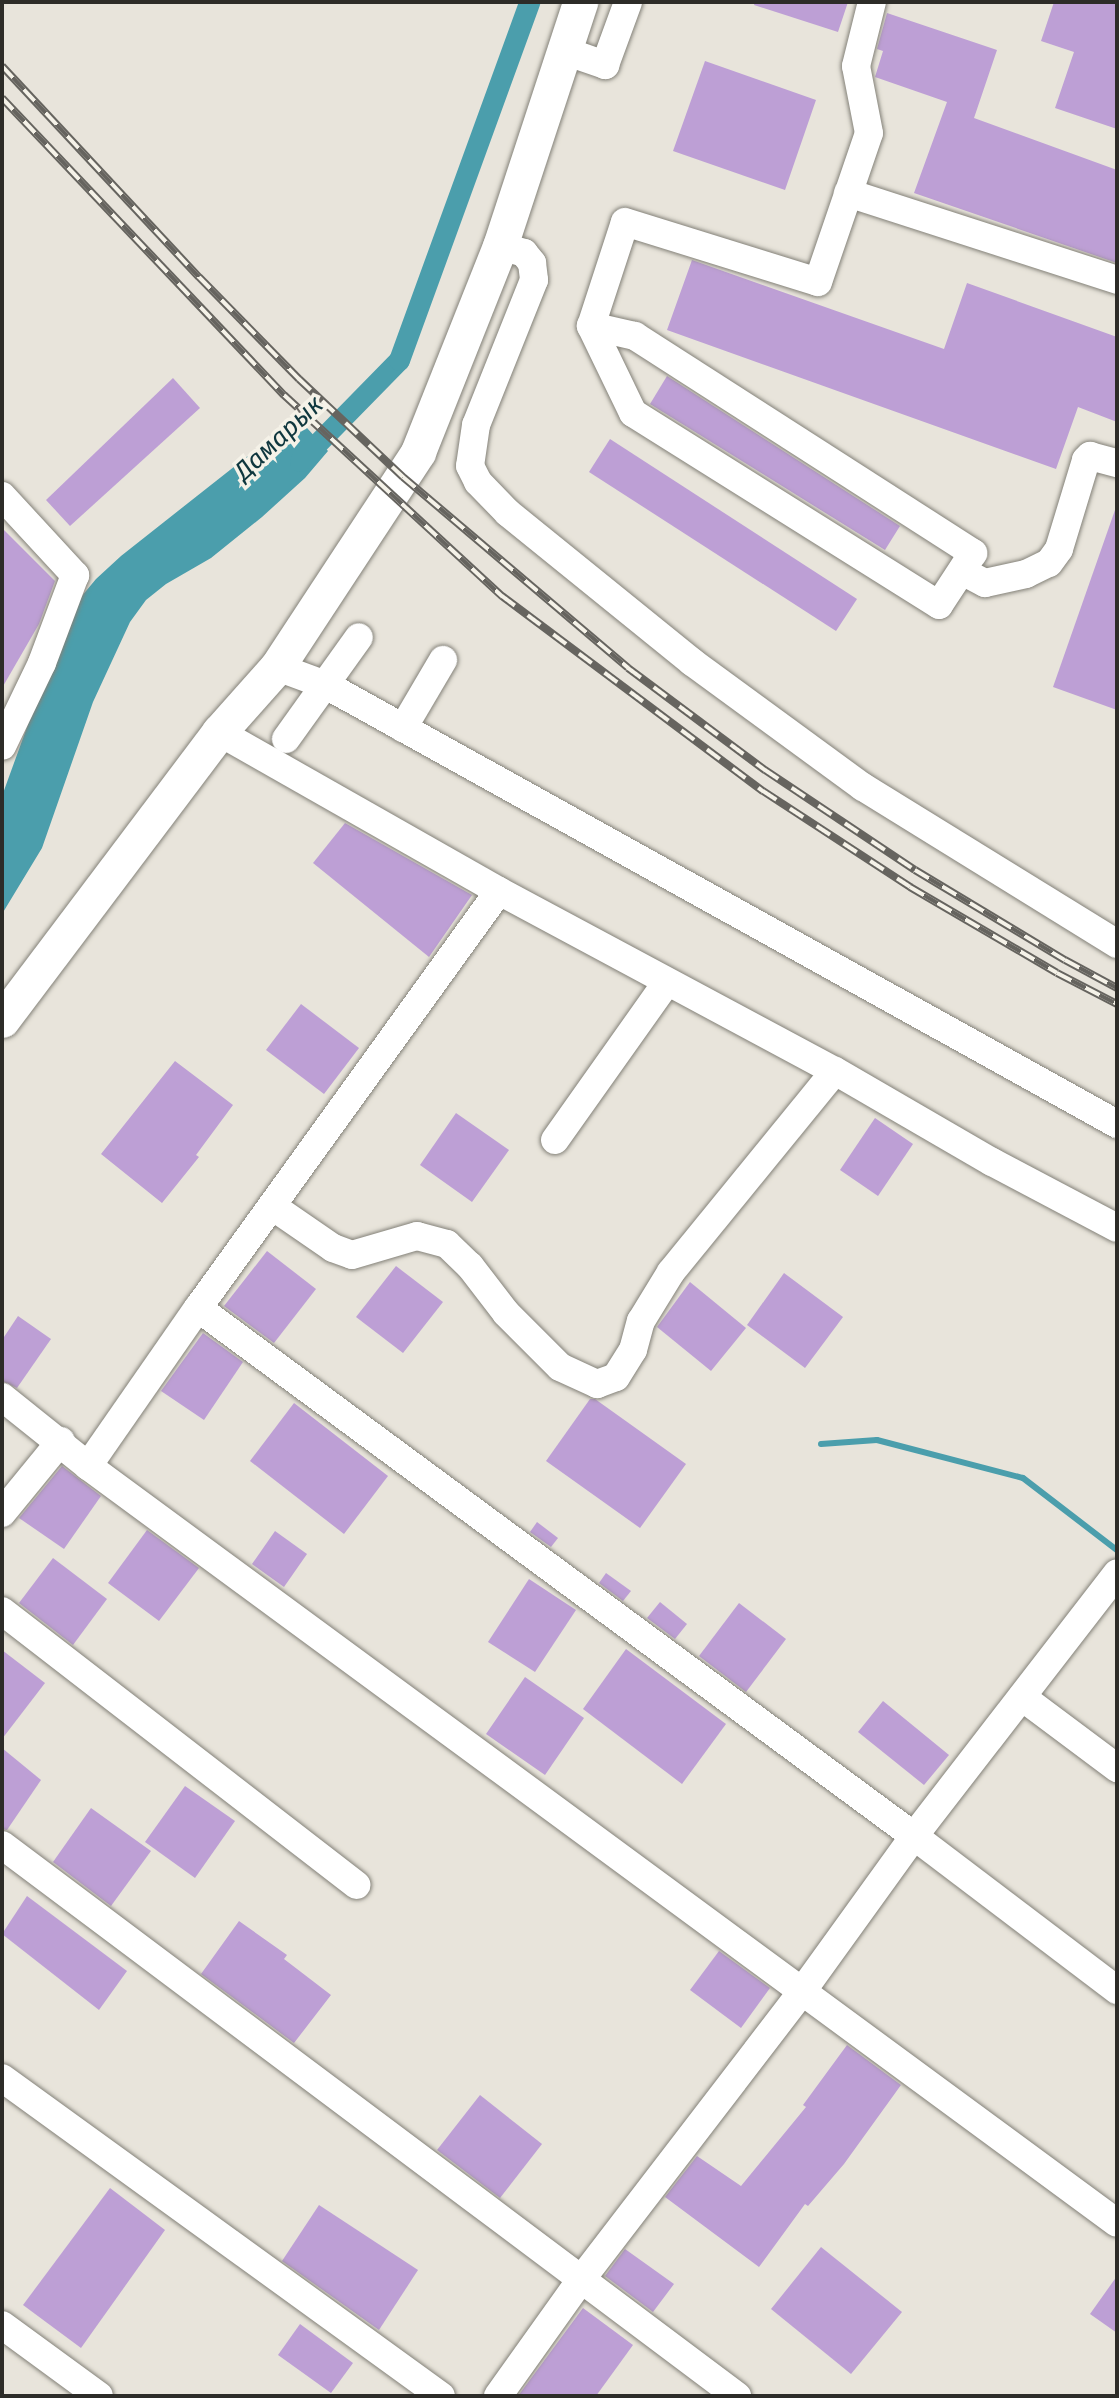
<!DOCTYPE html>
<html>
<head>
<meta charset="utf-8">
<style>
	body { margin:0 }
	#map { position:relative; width:1119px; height:2398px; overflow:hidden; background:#e8e4db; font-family:"Fira Sans",sans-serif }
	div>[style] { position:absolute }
	.water>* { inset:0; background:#4b9eac }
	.stream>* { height:6px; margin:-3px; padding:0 3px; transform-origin:3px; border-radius:3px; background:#4b9eac }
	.canal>* { height:21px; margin:-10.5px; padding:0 10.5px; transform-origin:10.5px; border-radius:10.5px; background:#4b9eac }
	.building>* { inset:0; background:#bd9fd5 }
	.roads { filter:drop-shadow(0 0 2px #838178) drop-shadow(0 0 2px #838178) }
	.minor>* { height:28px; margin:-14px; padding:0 14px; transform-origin:14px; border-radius:14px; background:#fff }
	.major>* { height:35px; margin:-17.5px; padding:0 17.5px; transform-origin:17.5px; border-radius:17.5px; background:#fff }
	.rail>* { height:8px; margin-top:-4px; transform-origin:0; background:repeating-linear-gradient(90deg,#f5f2e8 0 16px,#66645f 0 32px); box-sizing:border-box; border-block:2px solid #66645f }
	span { translate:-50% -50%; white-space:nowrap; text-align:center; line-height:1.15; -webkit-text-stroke:7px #f5f2e8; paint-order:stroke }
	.water-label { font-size:26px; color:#0f373e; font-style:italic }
	.frame { position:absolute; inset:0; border:4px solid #2d2c28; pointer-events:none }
</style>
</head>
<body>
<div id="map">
	<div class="water">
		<div style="clip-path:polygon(297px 417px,328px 451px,305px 478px,262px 517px,211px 558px,166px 584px,146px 600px,130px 622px,93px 702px,42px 848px,2px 914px,2px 796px,63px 628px,76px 603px,96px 579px,121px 556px)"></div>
	</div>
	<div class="stream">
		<div style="left:821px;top:1444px;width:56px;rotate:-4.1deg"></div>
		<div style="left:877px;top:1440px;width:151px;rotate:14.6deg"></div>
		<div style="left:1023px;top:1478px;width:118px;rotate:37.5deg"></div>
	</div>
	<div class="canal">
		<div style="left:300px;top:461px;width:141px;rotate:-45.6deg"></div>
		<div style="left:399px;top:360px;width:381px;rotate:-70deg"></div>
	</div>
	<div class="building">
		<div style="clip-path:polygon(755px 2px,848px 2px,838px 32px,754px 5px)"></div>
		<div style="clip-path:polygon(1054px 2px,1117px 2px,1117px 129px,1055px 108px,1074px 52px,1041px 41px)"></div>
		<div style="clip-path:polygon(887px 13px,997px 50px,974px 118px,1117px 170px,1117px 263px,914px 193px,947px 102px,875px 77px,883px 51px,877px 49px)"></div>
		<div style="clip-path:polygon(705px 61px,816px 100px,785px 190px,673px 151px)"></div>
		<div style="clip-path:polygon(692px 260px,944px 349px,967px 283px,1117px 337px,1117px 422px,1078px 407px,1056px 469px,667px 330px)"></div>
		<div style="clip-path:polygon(667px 376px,900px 526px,885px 550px,650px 404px)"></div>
		<div style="clip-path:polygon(173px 378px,200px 408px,70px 526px,46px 500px)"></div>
		<div style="clip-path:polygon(610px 439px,857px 599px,836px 631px,589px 472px)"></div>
		<div style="clip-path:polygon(1115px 510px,1117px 510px,1117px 710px,1053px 687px)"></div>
		<div style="clip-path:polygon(2px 528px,55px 581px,39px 624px,2px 688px)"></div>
		<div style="clip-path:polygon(345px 823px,472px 895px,429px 957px,313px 863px)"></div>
		<div style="clip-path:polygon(301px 1004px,359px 1048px,324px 1094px,266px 1050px)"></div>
		<div style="clip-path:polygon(175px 1061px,233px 1105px,196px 1155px,199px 1157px,162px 1203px,101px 1154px)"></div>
		<div style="clip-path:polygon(456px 1113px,509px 1150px,472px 1202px,420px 1165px)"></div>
		<div style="clip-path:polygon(875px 1118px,913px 1144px,878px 1196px,840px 1170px)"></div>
		<div style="clip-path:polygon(267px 1251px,316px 1289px,274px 1343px,224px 1306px)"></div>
		<div style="clip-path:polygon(396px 1266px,443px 1302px,403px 1353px,356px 1317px)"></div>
		<div style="clip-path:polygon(784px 1273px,843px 1317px,805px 1368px,747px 1325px)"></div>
		<div style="clip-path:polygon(690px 1282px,746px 1328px,711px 1371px,657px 1327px)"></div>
		<div style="clip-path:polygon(18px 1316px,51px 1339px,17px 1388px,2px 1381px,2px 1340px)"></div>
		<div style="clip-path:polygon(203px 1333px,243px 1362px,204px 1420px,161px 1391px)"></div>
		<div style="clip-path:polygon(590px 1399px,595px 1399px,686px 1464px,640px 1528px,546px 1461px)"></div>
		<div style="clip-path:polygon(294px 1403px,388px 1476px,344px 1534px,250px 1461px)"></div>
		<div style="clip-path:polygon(62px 1466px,101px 1496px,64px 1549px,19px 1518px)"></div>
		<div style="clip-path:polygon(537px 1522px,558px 1538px,551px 1547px,530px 1532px)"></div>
		<div style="clip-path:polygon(147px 1530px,199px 1568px,159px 1621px,108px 1583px)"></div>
		<div style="clip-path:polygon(275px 1531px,307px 1554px,284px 1587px,252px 1564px)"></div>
		<div style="clip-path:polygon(53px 1558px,107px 1599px,73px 1645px,19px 1603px)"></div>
		<div style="clip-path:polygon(606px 1573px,631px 1591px,623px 1601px,599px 1583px)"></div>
		<div style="clip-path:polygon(529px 1579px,576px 1610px,535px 1672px,488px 1642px)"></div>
		<div style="clip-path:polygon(660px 1602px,687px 1624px,675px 1639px,647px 1618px)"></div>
		<div style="clip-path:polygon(739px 1603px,786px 1639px,746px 1692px,699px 1656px)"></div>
		<div style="clip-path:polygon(626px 1649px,726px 1724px,682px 1784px,583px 1709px)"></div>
		<div style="clip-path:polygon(2px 1650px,45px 1683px,2px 1739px)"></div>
		<div style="clip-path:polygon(525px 1677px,584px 1718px,545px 1775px,486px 1734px)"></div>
		<div style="clip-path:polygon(883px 1701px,949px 1755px,924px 1785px,858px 1732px)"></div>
		<div style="clip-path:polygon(2px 1748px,41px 1780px,7px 1830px,2px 1829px)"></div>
		<div style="clip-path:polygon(185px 1786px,235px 1821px,195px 1878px,145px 1842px)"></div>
		<div style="clip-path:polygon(91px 1808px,151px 1851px,111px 1906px,53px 1862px)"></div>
		<div style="clip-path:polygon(27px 1896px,127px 1971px,99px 2010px,2px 1934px)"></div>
		<div style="clip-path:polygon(239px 1921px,287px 1955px,284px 1959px,331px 1995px,294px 2043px,201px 1974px)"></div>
		<div style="clip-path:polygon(719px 1951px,770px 1988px,741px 2028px,690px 1990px)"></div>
		<div style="clip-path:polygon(847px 2045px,901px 2085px,844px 2164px,808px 2206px,805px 2204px,759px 2267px,665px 2197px,697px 2156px,741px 2186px,806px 2107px,803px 2105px)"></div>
		<div style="clip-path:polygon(480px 2095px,542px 2144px,500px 2198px,437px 2150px)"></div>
		<div style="clip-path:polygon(110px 2188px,165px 2230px,81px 2348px,23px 2305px)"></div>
		<div style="clip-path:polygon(319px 2205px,418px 2270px,379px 2330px,282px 2261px)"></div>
		<div style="clip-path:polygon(821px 2247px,902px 2312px,851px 2374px,771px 2309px)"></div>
		<div style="clip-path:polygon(625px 2249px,674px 2284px,653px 2312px,605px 2276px)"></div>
		<div style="clip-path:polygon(1117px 2276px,1117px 2333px,1090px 2314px)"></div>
		<div style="clip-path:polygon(583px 2308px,633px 2345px,596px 2396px,518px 2396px)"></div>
		<div style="clip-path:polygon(300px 2324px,353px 2363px,331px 2393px,278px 2355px)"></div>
	</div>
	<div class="roads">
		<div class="minor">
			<div style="left:562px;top:50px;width:46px;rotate:19.2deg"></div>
			<div style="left:605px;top:65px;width:67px;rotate:-69.9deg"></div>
			<div style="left:848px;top:193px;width:283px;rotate:17.9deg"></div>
			<div style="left:500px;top:246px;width:25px;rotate:16deg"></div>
			<div style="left:524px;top:253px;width:13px;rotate:51deg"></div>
			<div style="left:532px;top:263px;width:17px;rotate:83deg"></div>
			<div style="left:534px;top:280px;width:156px;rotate:111.8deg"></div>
			<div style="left:476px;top:425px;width:41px;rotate:98.3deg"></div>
			<div style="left:470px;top:466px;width:18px;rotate:63deg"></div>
			<div style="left:478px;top:482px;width:43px;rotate:45.9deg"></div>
			<div style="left:508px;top:513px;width:237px;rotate:39deg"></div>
			<div style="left:692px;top:662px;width:212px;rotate:36.2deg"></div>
			<div style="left:863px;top:787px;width:299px;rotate:31.7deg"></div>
			<div style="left:591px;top:326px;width:45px;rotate:12.8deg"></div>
			<div style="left:635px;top:336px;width:402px;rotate:32.7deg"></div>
			<div style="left:973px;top:553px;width:62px;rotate:123.2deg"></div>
			<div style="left:939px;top:605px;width:361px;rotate:-147.9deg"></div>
			<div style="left:633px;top:413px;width:97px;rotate:-115.8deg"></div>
			<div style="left:591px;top:326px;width:109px;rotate:-71.9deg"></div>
			<div style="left:625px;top:222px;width:202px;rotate:17.3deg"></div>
			<div style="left:818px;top:282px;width:157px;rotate:-71.1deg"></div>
			<div style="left:869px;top:133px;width:68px;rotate:-101deg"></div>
			<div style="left:856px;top:66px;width:66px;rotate:-76deg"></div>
			<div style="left:2px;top:496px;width:108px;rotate:47.3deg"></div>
			<div style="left:75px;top:575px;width:94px;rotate:110.6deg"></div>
			<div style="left:42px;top:663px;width:92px;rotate:115.7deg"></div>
			<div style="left:962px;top:571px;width:26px;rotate:28deg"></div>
			<div style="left:985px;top:583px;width:42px;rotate:-12.4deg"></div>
			<div style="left:1026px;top:574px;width:25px;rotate:-26deg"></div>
			<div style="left:1049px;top:563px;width:17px;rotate:-54deg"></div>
			<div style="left:1059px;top:549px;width:93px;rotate:-73.1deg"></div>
			<div style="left:1086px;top:460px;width:6px;rotate:-45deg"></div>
			<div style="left:1090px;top:456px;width:28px;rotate:15deg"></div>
			<div style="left:277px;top:667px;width:52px;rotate:20.2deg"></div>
			<div style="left:326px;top:685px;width:905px;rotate:29.03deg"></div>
			<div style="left:403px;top:728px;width:79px;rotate:-59.5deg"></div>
			<div style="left:219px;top:732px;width:322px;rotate:29.6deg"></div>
			<div style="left:499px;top:891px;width:381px;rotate:28.2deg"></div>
			<div style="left:835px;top:1071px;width:181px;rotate:30.1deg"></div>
			<div style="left:992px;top:1162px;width:141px;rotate:27.8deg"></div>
			<div style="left:286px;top:739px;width:125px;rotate:-54.4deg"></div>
			<div style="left:555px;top:1140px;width:192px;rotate:-54.7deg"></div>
			<div style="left:272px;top:1206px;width:74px;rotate:34.5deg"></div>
			<div style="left:333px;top:1248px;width:20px;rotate:20deg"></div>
			<div style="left:352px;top:1255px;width:68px;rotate:-16.3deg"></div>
			<div style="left:417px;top:1236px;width:31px;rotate:15deg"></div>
			<div style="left:447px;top:1244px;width:32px;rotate:44deg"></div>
			<div style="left:470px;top:1266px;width:59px;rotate:52.5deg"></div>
			<div style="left:506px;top:1313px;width:76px;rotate:45deg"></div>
			<div style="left:560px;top:1367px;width:41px;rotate:24.7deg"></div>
			<div style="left:597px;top:1384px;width:20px;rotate:-20deg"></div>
			<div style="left:616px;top:1377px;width:32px;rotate:-58deg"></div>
			<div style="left:633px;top:1350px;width:30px;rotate:-75deg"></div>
			<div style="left:641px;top:1321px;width:57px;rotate:-58.5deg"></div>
			<div style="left:671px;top:1272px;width:259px;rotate:-50.8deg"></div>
			<div style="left:198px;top:1308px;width:890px;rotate:36.41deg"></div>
			<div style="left:914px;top:1836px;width:255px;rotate:37.2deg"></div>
			<div style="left:2px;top:1397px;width:110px;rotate:38.7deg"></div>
			<div style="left:88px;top:1466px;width:1277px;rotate:36.34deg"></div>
			<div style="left:88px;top:1466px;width:193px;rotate:-55.2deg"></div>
			<div style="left:198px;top:1308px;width:514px;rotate:-54.18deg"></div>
			<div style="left:2px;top:1513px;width:93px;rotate:-50.7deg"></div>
			<div style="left:2px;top:1611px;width:448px;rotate:37.7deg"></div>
			<div style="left:1022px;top:1697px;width:119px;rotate:36.8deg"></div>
			<div style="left:2px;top:1845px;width:919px;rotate:36.86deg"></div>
			<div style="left:2px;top:2078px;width:542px;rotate:35.92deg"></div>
			<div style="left:2px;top:2325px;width:120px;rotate:36.2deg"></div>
			<div style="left:498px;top:2396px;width:141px;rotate:-54.5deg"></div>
			<div style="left:580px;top:2281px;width:367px;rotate:-52.5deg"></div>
			<div style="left:803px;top:1990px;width:190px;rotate:-54.2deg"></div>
			<div style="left:914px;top:1836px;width:332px;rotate:-52.3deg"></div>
		</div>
		<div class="major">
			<div style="left:2px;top:1020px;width:361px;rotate:-53deg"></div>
			<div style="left:219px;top:732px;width:87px;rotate:-48.3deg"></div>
			<div style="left:277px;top:667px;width:257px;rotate:-56.7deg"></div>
			<div style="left:418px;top:452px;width:222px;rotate:-68.3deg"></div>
			<div style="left:500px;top:246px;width:257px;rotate:-71.8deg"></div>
		</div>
	</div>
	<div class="rail">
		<div style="left:2px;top:66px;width:289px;rotate:47deg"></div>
		<div style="left:199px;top:277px;width:143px;rotate:45.6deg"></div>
		<div style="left:299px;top:379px;width:143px;rotate:43.3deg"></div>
		<div style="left:403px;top:477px;width:295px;rotate:40.3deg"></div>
		<div style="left:628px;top:668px;width:171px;rotate:36.7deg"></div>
		<div style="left:765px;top:770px;width:180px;rotate:33.7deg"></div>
		<div style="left:915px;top:870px;width:175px;rotate:31deg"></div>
		<div style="left:1065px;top:960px;width:59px;rotate:28.3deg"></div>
		<div style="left:2px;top:98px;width:410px;rotate:46.5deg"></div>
		<div style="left:284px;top:395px;width:297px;rotate:42.7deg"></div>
		<div style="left:502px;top:596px;width:326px;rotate:36.8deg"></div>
		<div style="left:763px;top:791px;width:176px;rotate:33.1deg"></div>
		<div style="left:910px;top:887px;width:170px;rotate:30.3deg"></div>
		<div style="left:1057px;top:973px;width:68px;rotate:27.3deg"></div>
	</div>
	<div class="water-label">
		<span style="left:279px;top:438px;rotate:-43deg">Дамарык</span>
	</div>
	<div class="frame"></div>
</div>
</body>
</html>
